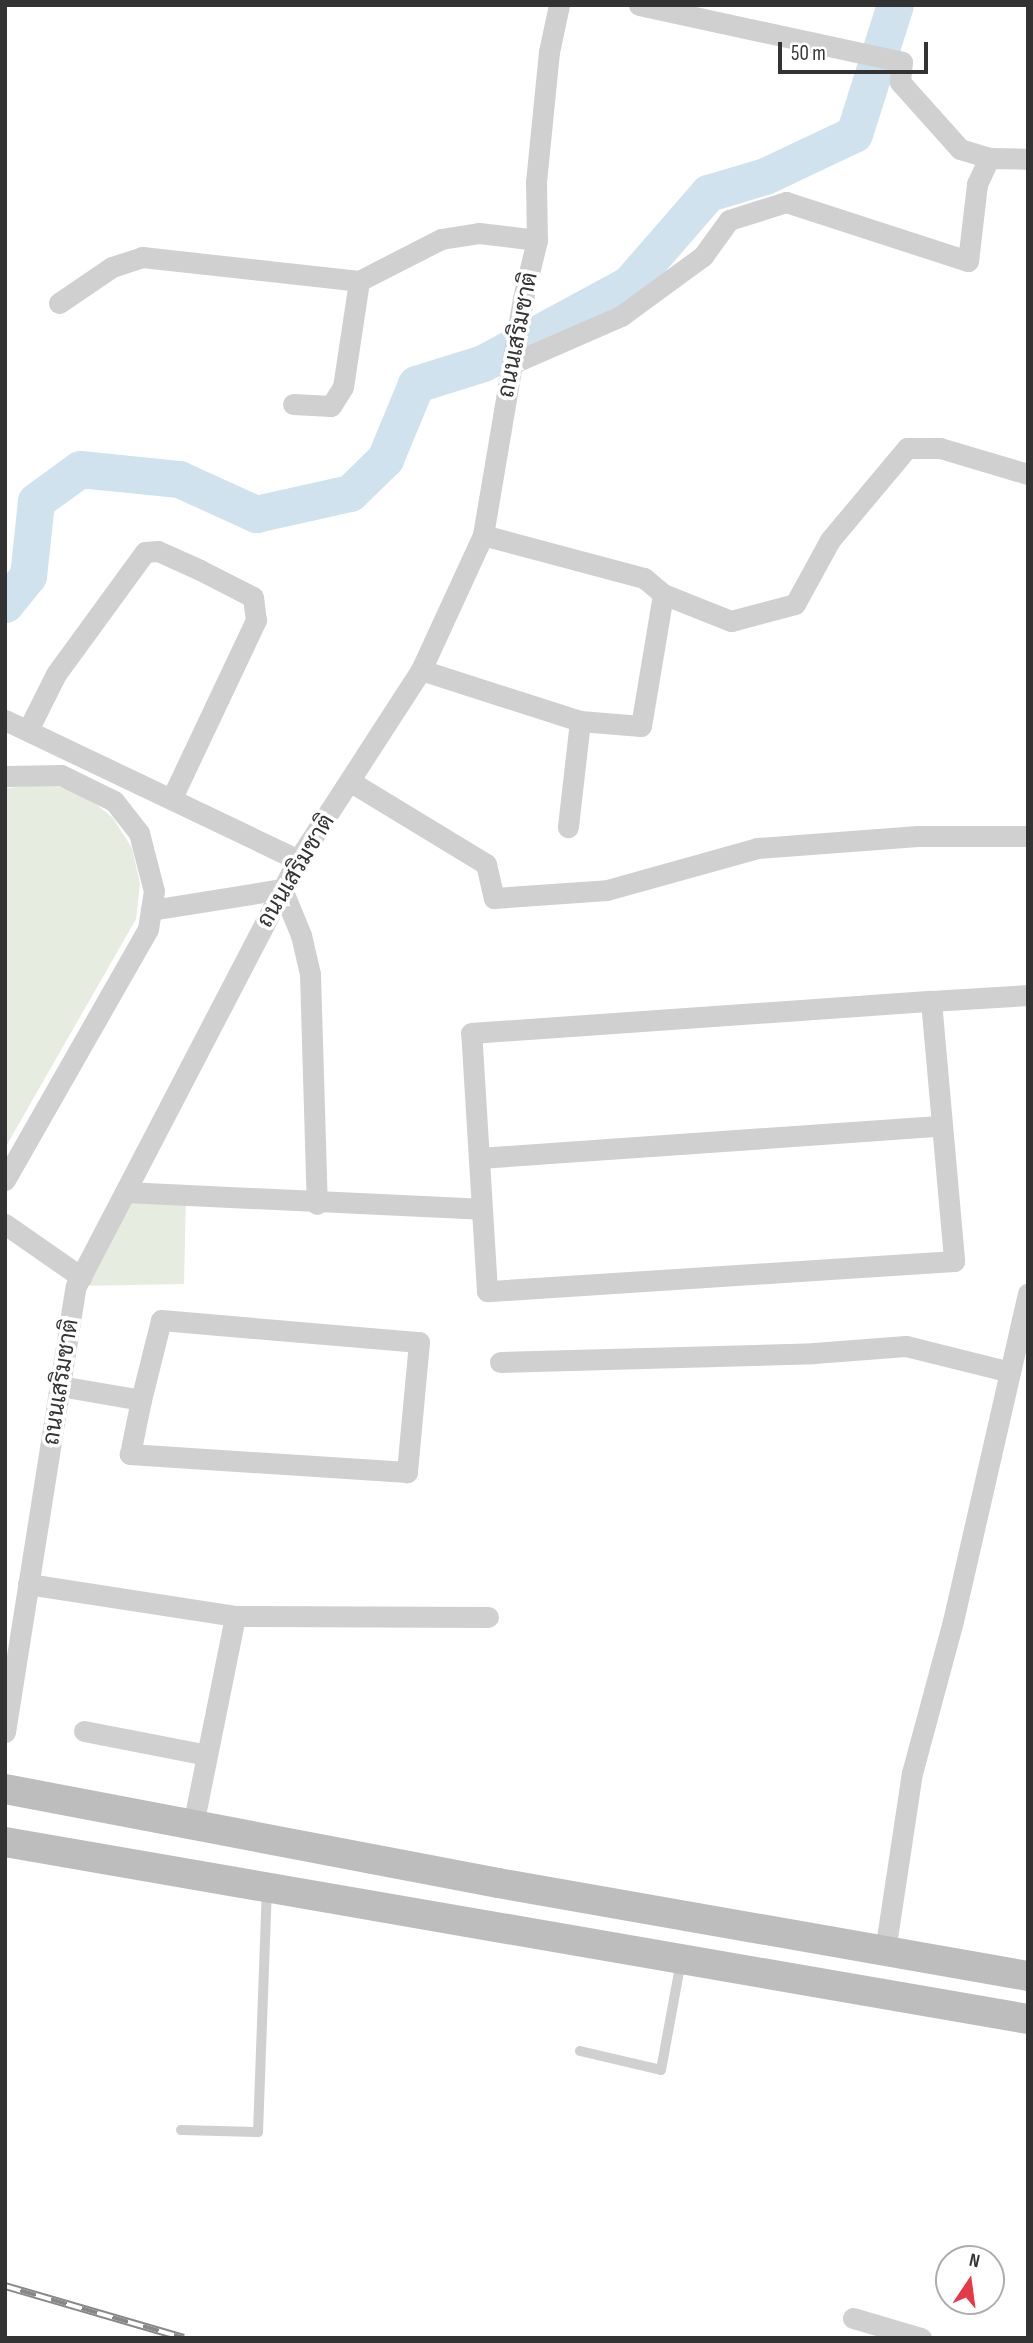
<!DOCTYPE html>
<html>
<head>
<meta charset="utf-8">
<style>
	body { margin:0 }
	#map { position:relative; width:1033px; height:2343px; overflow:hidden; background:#fff; font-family:"Sofia Sans Condensed",Sarabun,sans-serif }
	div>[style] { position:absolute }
	.green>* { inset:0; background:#e6ecdf }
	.river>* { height:37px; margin:-18.5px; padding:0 18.5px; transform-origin:18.5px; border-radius:18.5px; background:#cfe2ee }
	.lane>* { height:10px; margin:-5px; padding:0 5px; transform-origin:5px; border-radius:5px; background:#d0d0d0 }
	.street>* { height:21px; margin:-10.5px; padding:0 10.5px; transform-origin:10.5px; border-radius:10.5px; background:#d0d0d0 }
	.secondary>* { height:30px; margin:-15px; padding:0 15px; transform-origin:15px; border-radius:15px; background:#bdbdbd }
	.rail>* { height:8px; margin-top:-4px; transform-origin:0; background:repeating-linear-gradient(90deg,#fff 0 16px,#888 0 32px); box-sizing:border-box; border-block:2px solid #888 }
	span { translate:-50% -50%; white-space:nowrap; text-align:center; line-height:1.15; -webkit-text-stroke:7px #fff; paint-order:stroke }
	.street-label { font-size:23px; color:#333 }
	.frame { position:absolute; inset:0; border:7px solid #333; pointer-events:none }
	.north { position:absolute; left:935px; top:2245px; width:70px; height:70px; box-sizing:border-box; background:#fff; border:2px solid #adadad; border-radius:50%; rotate:13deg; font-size:19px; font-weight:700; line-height:28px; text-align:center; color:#333 }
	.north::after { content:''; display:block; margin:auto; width:24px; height:32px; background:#e63946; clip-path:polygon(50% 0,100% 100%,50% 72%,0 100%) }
	.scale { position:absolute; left:778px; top:42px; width:150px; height:32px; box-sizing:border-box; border:4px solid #333; border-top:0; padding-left:9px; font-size:21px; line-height:24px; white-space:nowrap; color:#333; -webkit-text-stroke:5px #fff; paint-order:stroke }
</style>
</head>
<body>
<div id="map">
	<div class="green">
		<div style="clip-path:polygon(51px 784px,85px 795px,113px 818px,132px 848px,140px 883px,136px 919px,5px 1148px,5px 788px)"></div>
		<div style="clip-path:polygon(125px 1192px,186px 1193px,184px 1284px,76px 1286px)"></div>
	</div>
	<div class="river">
		<div style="left:5px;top:604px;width:36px;rotate:-51deg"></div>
		<div style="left:28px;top:576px;width:75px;rotate:-83.9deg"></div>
		<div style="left:36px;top:501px;width:54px;rotate:-36deg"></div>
		<div style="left:80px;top:469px;width:100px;rotate:5.8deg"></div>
		<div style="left:179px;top:479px;width:85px;rotate:24.4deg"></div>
		<div style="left:256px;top:514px;width:96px;rotate:-12.6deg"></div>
		<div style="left:350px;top:493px;width:49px;rotate:-44.2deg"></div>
		<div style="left:385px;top:459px;width:81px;rotate:-67.5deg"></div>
		<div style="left:416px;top:384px;width:70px;rotate:-17.4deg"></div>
		<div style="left:483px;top:363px;width:166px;rotate:-28.4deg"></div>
		<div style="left:629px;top:284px;width:121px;rotate:-49deg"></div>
		<div style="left:708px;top:193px;width:59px;rotate:-16.6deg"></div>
		<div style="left:765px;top:176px;width:98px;rotate:-25.3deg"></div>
		<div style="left:854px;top:134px;width:135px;rotate:-72.4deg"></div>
	</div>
	<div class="lane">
		<div style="left:580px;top:2051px;width:83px;rotate:13.2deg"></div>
		<div style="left:661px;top:2070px;width:111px;rotate:-79.6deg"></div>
		<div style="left:181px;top:2130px;width:77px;rotate:1.5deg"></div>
		<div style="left:258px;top:2132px;width:242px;rotate:-87.9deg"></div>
	</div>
	<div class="street">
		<div style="left:639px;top:5px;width:269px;rotate:12.2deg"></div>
		<div style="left:902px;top:62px;width:20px;rotate:96deg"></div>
		<div style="left:900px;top:82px;width:90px;rotate:48.2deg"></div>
		<div style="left:960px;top:149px;width:30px;rotate:17deg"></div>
		<div style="left:989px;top:158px;width:39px;rotate:1deg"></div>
		<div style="left:59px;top:303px;width:64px;rotate:-34.2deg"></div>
		<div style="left:112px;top:267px;width:32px;rotate:-18deg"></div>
		<div style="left:142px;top:257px;width:218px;rotate:6.3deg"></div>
		<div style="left:513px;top:363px;width:118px;rotate:-23.5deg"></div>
		<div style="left:621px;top:316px;width:102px;rotate:-36.2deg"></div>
		<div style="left:703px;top:256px;width:44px;rotate:-54.2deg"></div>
		<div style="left:729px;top:220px;width:60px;rotate:-17.5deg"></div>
		<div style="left:786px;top:202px;width:191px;rotate:18deg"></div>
		<div style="left:968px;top:261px;width:78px;rotate:-83.3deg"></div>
		<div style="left:977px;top:184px;width:29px;rotate:-65deg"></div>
		<div style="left:293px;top:404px;width:38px;rotate:3deg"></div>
		<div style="left:331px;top:406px;width:22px;rotate:-58deg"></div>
		<div style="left:343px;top:387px;width:107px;rotate:-81.4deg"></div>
		<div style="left:359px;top:281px;width:92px;rotate:-27.1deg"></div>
		<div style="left:441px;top:239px;width:38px;rotate:-9deg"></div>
		<div style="left:479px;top:233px;width:58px;rotate:6.9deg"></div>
		<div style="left:483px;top:535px;width:167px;rotate:15deg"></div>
		<div style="left:644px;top:578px;width:25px;rotate:40deg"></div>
		<div style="left:663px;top:594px;width:73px;rotate:21.7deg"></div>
		<div style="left:731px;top:621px;width:66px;rotate:-14.9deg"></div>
		<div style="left:795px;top:604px;width:73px;rotate:-61.3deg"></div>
		<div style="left:830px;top:540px;width:120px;rotate:-50.1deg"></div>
		<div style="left:907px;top:448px;width:33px"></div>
		<div style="left:940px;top:448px;width:92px;rotate:16.5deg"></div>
		<div style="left:421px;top:670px;width:167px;rotate:17.8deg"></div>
		<div style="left:580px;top:721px;width:107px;rotate:96.5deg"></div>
		<div style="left:5px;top:720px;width:325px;rotate:25.5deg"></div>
		<div style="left:580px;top:721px;width:61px;rotate:4.7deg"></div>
		<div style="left:641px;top:726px;width:134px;rotate:-80.5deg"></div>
		<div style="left:29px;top:728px;width:60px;rotate:-63.4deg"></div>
		<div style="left:56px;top:674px;width:151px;rotate:-53.9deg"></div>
		<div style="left:145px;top:552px;width:13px;rotate:-4deg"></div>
		<div style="left:158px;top:551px;width:46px;rotate:24.3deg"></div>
		<div style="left:200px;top:570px;width:59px;rotate:27deg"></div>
		<div style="left:253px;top:597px;width:23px;rotate:83deg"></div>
		<div style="left:256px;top:620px;width:197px;rotate:115.3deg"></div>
		<div style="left:5px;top:776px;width:56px;rotate:-1deg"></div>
		<div style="left:61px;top:775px;width:59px;rotate:26.1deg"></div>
		<div style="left:114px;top:801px;width:41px;rotate:52deg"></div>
		<div style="left:139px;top:833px;width:60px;rotate:75.5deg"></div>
		<div style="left:154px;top:891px;width:38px;rotate:99deg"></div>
		<div style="left:148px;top:929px;width:289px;rotate:119.7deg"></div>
		<div style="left:351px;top:782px;width:158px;rotate:31.3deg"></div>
		<div style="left:486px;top:864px;width:35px;rotate:77deg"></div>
		<div style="left:494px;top:898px;width:113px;rotate:-4deg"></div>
		<div style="left:607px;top:890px;width:156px;rotate:-15.6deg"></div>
		<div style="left:757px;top:848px;width:161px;rotate:-4.3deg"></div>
		<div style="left:918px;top:836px;width:110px"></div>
		<div style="left:151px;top:910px;width:133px;rotate:-9.1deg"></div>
		<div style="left:282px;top:889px;width:50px;rotate:67.6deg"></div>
		<div style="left:301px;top:935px;width:40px;rotate:77deg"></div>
		<div style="left:310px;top:974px;width:230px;rotate:88.3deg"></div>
		<div style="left:931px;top:1001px;width:261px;rotate:84.9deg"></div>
		<div style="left:954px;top:1261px;width:468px;rotate:176.3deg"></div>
		<div style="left:487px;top:1291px;width:258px;rotate:-93.5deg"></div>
		<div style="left:471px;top:1033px;width:461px;rotate:-4deg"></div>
		<div style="left:931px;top:1001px;width:97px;rotate:-3.5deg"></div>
		<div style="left:479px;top:1158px;width:464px;rotate:-4deg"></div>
		<div style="left:125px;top:1192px;width:356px;rotate:2.7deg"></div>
		<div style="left:5px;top:1224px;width:93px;rotate:34.9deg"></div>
		<div style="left:500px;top:1362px;width:314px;rotate:-1.6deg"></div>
		<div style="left:814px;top:1353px;width:92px;rotate:-4.4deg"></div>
		<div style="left:906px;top:1346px;width:107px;rotate:14deg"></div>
		<div style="left:60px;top:1386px;width:82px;rotate:9.8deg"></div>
		<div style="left:141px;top:1400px;width:82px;rotate:-76deg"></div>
		<div style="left:161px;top:1320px;width:259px;rotate:4.9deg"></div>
		<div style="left:419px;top:1342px;width:131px;rotate:95.3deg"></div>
		<div style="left:407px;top:1472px;width:278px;rotate:-176.3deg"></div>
		<div style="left:130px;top:1454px;width:55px;rotate:-78.5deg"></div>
		<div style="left:28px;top:1584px;width:209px;rotate:8.8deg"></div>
		<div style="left:84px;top:1731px;width:125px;rotate:11deg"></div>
		<div style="left:5px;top:1732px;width:452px;rotate:-81deg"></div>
		<div style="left:76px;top:1286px;width:480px;rotate:-62.5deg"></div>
		<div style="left:298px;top:860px;width:226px;rotate:-57.1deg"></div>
		<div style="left:421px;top:670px;width:149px;rotate:-65.3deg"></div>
		<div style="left:483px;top:535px;width:240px;rotate:-80.4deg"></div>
		<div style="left:523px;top:298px;width:60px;rotate:-76.4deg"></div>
		<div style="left:537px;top:240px;width:58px;rotate:-91deg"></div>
		<div style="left:536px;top:182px;width:131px;rotate:-84.3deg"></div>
		<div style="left:549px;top:52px;width:48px;rotate:-78deg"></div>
		<div style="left:193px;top:1825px;width:213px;rotate:-78.6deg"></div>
		<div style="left:235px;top:1616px;width:253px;rotate:0.2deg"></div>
		<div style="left:885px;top:1951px;width:180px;rotate:-81.4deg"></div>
		<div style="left:912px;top:1773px;width:157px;rotate:-74.9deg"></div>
		<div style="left:953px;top:1621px;width:336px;rotate:-77.1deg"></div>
		<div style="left:853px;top:2318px;width:71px;rotate:16.4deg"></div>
	</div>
	<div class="secondary">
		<div style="left:5px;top:1789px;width:502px;rotate:10.79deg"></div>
		<div style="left:498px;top:1883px;width:538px;rotate:9.95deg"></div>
		<div style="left:5px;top:1842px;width:1038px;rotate:9.82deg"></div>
	</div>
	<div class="rail">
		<div style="left:5px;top:2286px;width:186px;rotate:16.2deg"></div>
	</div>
	<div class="street-label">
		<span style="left:518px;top:335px;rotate:-79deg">ถนนเสริมชาติ</span>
		<span style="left:296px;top:871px;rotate:-59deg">ถนนเสริมชาติ</span>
		<span style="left:61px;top:1382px;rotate:-81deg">ถนนเสริมชาติ</span>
	</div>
	<div class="frame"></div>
	<div class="north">N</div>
	<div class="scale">50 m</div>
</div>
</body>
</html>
